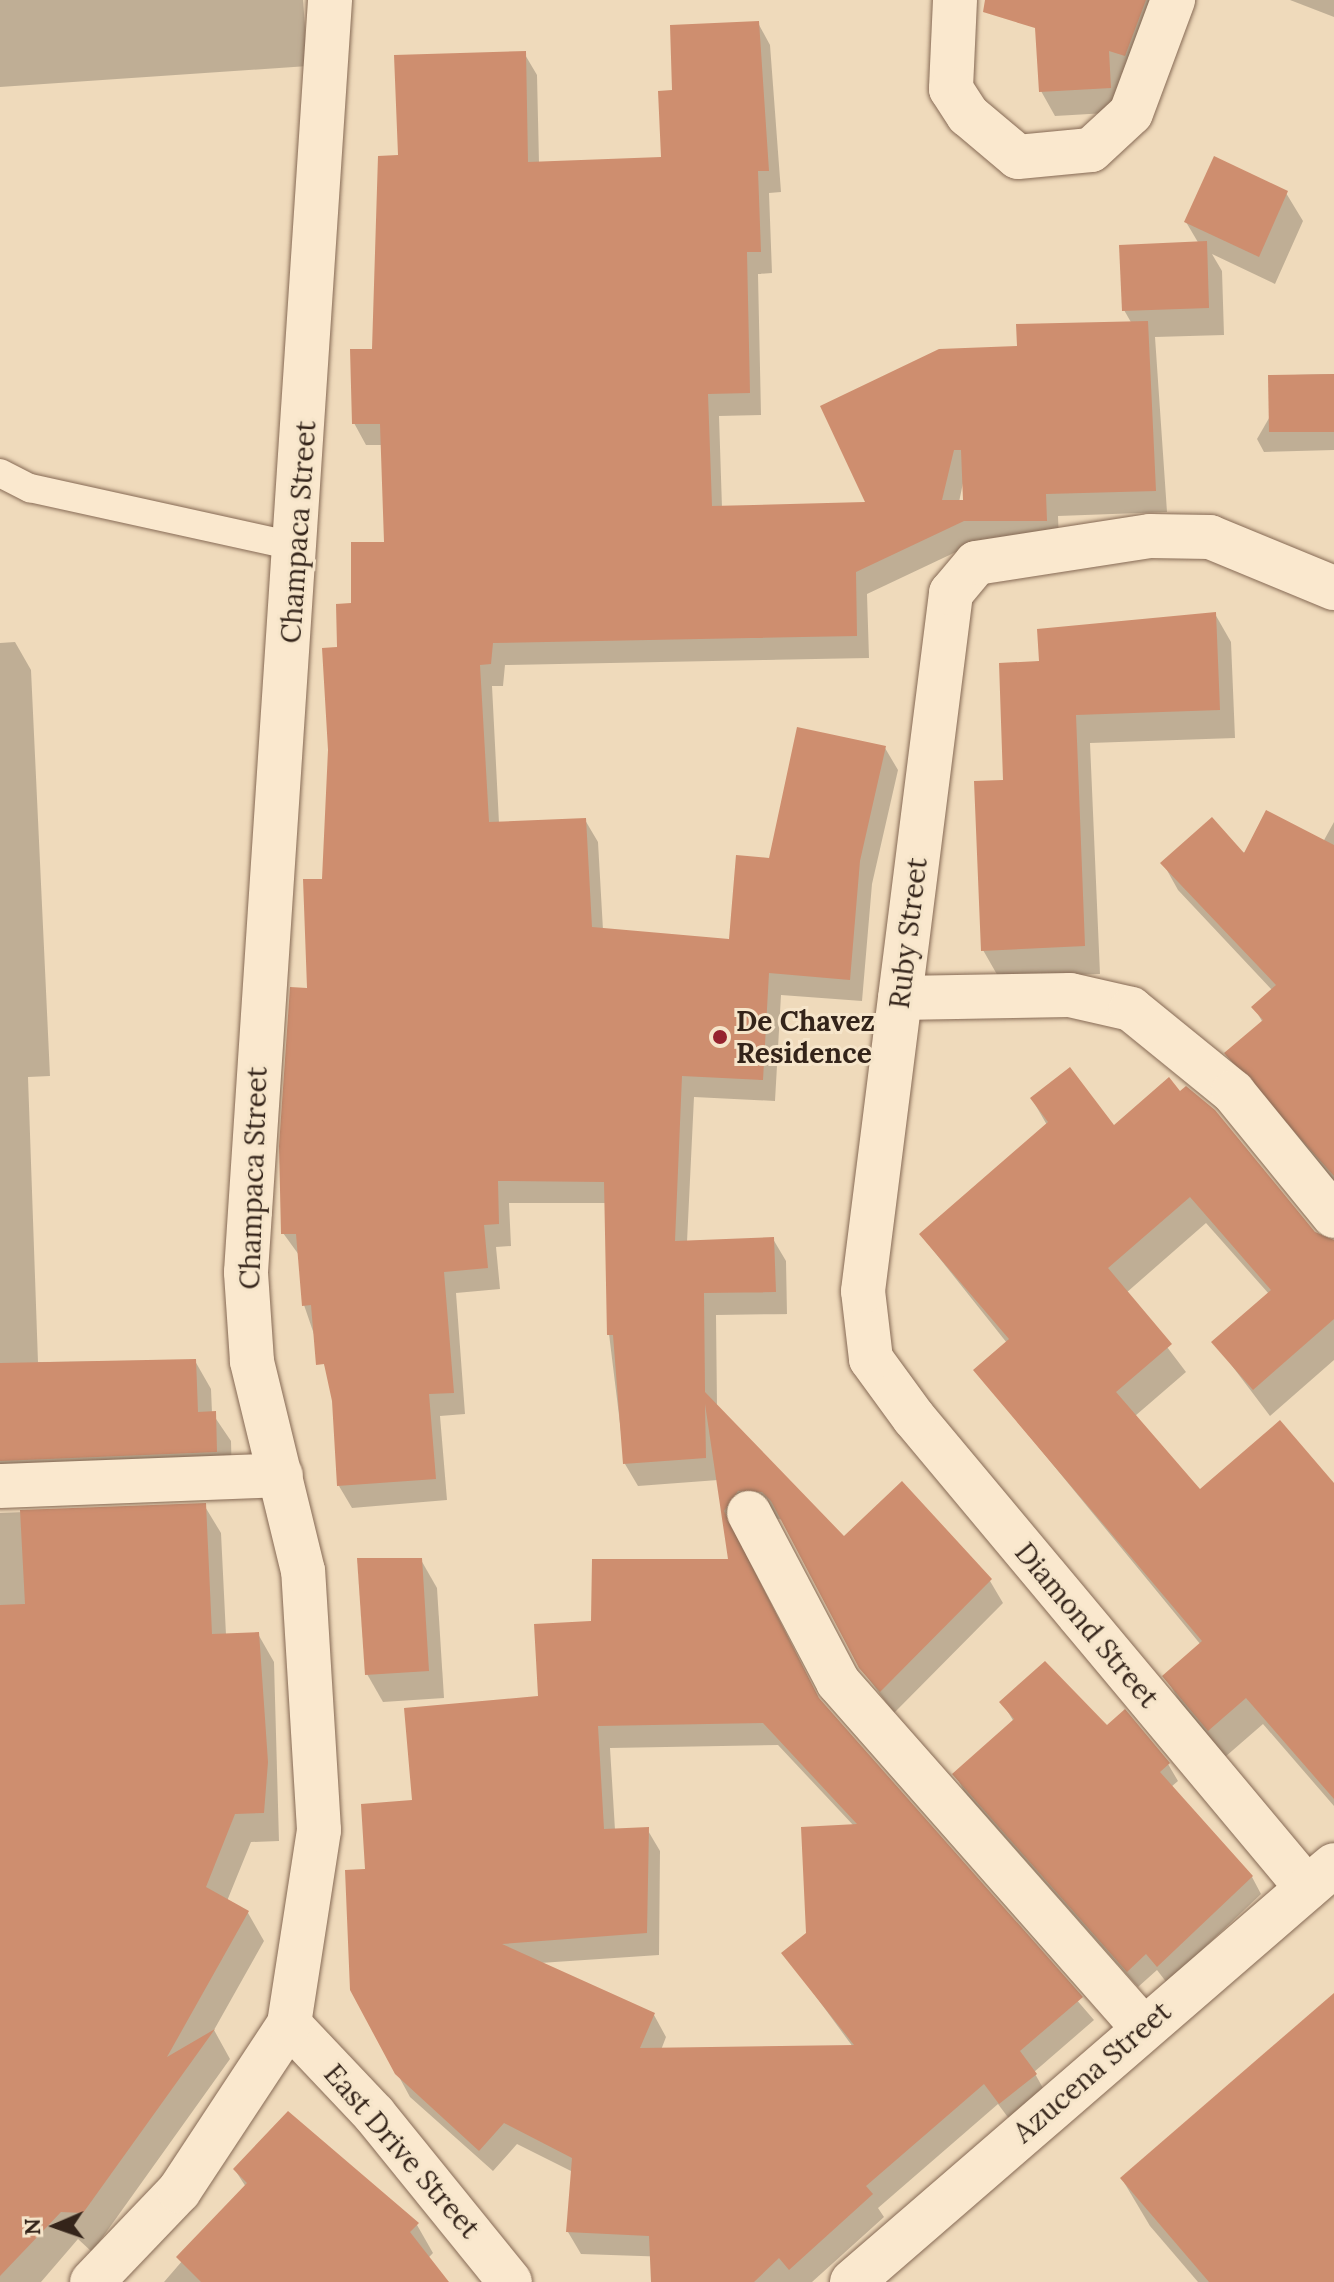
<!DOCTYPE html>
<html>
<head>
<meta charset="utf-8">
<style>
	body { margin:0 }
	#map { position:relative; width:1334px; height:2282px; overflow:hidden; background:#efdabb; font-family:Lora,serif }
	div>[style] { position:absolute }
	.shadow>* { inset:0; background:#0003 }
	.building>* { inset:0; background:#ce8e6f }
	.roads { filter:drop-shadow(0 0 2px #866a55) drop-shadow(0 0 2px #866a55) }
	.service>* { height:28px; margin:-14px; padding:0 14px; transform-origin:14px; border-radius:14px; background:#fae8ce }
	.minor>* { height:44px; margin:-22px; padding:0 22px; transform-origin:22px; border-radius:22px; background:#fae8ce }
	.tertiary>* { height:44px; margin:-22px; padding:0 22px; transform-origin:22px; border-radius:22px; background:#fae8ce }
	.dots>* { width:22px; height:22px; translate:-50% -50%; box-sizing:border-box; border:4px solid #f6e5ca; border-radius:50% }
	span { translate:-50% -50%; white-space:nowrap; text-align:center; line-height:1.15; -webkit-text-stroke:6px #f6e5ca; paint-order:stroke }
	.street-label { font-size:28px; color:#34241a }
	.poi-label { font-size:28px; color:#34241a; font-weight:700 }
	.left { translate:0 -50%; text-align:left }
	.north { position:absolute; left:16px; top:2186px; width:80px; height:80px; -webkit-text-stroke:6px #f6e5ca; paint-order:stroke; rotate:268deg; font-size:22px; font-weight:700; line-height:32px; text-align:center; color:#34241a }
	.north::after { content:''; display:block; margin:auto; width:28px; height:36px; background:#34241a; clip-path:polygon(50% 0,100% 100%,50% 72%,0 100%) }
</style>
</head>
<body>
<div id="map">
	<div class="shadow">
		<div style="clip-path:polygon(0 0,303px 0,308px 66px,0 87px)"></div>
		<div style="clip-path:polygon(1038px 0,1182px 0,1139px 80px,1121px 74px,1124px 112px,1055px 116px,1041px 91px)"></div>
		<div style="clip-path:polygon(1290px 0,1334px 0,1334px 17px)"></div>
		<div style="clip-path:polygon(evenodd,758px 23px,770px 45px,781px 192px,769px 193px,772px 273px,758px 274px,761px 415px,719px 416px,722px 508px,868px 504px,1019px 348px,1132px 324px,1124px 310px,1199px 244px,1186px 222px,1286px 193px,1303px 221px,1275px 284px,1212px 254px,1222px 271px,1224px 335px,1155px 337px,1167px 512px,1058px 516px,1059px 542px,977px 542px,867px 594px,869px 658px,505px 665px,503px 686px,492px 686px,499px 823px,585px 820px,598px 842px,603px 930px,731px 941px,770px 860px,885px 748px,898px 770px,872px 884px,862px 1001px,781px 995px,775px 1101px,694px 1097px,687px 1242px,773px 1239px,786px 1261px,787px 1314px,716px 1315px,717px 1407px,844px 1539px,990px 1581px,1003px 1603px,894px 1713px,860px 1667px,783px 1520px,751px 1512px,735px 1535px,821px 1704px,1094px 2020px,1034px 2072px,1048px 2097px,1013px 2124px,998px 2104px,878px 2208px,884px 2217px,812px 2282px,734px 2282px,700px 2258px,581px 2254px,568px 2232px,573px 2172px,517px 2144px,493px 2171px,410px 2097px,397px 2073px,367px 1871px,414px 1802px,540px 1698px,593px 1623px,731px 1561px,718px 1480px,638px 1486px,625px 1464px,609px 1334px,607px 1203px,509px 1203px,511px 1246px,496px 1247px,500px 1289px,456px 1293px,465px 1414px,440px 1416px,447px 1500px,352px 1508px,339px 1486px,332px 1387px,304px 1305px,299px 1255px,283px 1233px,324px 881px,339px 649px,386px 544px,383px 445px,366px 445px,354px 423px,374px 351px,400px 157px,524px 53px,537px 75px,539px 163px,664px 159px,674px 92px,758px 23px,963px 483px,965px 502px,959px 502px,963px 483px,758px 23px,778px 1745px,854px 1826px,808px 1934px,784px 1953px,853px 2047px,661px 2050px,666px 2037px,654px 2015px,540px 1963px,659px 1955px,660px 1851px,647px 1829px,615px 1830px,610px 1748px,778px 1745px)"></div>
		<div style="clip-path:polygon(1334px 374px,1334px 450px,1264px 452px,1257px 439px,1294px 375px)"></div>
		<div style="clip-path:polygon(1215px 614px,1231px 642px,1235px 738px,1090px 743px,1100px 974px,999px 978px,983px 950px,1005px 782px,1041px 663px)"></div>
		<div style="clip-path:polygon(15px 642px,31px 670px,50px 1076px,28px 1077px,38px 1362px,195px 1361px,211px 1389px,212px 1413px,231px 1441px,232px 1480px,0 1498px,0 643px)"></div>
		<div style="clip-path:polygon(1334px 822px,1334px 1182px,1227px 1053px,1263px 1023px,1254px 1007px,1273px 991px,1178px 890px,1163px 863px,1323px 842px)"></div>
		<div style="clip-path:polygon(1032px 1099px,1114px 1128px,1334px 1242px,1334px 1360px,1270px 1416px,1214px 1342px,1269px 1294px,1206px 1223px,1126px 1293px,1186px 1372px,1135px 1416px,1200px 1492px,1334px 1486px,1334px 1806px,1263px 1724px,1225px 1757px,1181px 1704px,1165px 1676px,1201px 1645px,976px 1371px,1007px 1343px,921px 1235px,1047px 1125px)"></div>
		<div style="clip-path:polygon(204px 1505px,221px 1533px,226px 1635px,258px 1634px,274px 1662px,279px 1841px,251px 1842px,227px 1901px,248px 1913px,264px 1941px,214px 2030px,230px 2059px,92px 2252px,78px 2239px,41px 2282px,0 2282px,0 1513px)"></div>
		<div style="clip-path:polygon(421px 1560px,437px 1588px,444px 1698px,383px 1702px,367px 1674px)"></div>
		<div style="clip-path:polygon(1002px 1702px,1107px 1728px,1168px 1764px,1178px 1781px,1171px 1787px,1252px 1877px,1261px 1894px,1167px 1983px,1157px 1970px,1138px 1987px,964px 1791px,955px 1774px,1014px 1722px)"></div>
		<div style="clip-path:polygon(235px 2170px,417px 2225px,433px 2253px,405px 2282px,164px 2282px,246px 2187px)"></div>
		<div style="clip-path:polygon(1122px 2179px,1334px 2282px,1198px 2282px,1150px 2226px)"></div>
	</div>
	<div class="building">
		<div style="clip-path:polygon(985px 0,1146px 0,1125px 56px,1109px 51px,1111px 88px,1039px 92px,1035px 28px,983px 12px)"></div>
		<div style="clip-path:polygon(evenodd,759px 21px,769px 171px,758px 171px,761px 252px,747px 252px,750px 393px,708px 394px,712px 506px,865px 502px,820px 406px,939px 349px,1017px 346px,1016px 324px,1148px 321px,1156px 491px,1046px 494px,1047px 521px,964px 521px,856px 572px,857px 636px,493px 643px,491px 664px,480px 665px,489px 822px,586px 818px,592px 927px,729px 939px,736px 855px,769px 858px,797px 727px,886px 746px,860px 861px,850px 980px,769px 973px,763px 1080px,682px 1076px,675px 1241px,774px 1237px,776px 1292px,704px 1293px,705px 1392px,844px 1536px,902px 1481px,992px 1579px,880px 1692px,859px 1668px,771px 1501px,762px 1492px,738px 1491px,724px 1511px,819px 1698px,1083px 1997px,1020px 2051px,1037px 2074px,999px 2104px,984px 2084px,866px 2186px,873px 2194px,789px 2270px,779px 2258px,754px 2282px,651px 2282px,649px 2236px,566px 2232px,572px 2158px,504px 2123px,479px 2151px,395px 2074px,350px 1990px,345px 1870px,365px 1869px,361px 1804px,412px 1800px,404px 1708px,538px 1696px,534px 1624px,591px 1621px,592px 1559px,728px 1559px,705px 1404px,706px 1458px,623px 1464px,613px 1335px,607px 1335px,604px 1182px,498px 1181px,499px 1224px,484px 1225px,488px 1268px,444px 1272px,454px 1393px,429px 1394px,436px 1479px,337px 1486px,332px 1401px,324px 1364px,316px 1365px,311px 1305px,302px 1306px,296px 1234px,281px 1234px,279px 1146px,290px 987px,307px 988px,303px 879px,322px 879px,328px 750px,322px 648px,337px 647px,336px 604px,351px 603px,351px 542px,384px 542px,380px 424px,352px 424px,350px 349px,372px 349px,378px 156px,398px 155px,394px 55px,526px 51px,528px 162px,661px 157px,658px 91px,672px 90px,670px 25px,759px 21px,954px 450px,961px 450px,963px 500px,942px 500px,954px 450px,759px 21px,763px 1723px,857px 1824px,801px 1827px,806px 1933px,781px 1953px,854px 2045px,640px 2048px,655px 2013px,502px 1944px,647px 1933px,649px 1827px,604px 1829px,598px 1726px,763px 1723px)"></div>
		<div style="clip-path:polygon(1214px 156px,1288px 191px,1259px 257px,1184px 222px)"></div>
		<div style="clip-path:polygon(1207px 241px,1209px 308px,1122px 311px,1119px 245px)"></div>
		<div style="clip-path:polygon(1334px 374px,1334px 432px,1269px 432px,1268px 375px)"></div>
		<div style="clip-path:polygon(1216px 612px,1220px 710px,1076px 715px,1085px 946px,981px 951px,974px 781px,1003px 780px,999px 663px,1039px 661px,1037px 629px)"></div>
		<div style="clip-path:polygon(1266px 810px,1334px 845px,1334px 1176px,1224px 1053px,1263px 1020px,1251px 1007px,1276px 985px,1160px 863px,1212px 817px,1244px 853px)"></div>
		<div style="clip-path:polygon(1070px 1067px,1114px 1125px,1169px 1077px,1180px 1091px,1186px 1086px,1215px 1110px,1315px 1232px,1334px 1240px,1334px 1319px,1253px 1390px,1211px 1342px,1271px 1290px,1190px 1197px,1108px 1268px,1172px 1344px,1116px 1392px,1200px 1489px,1280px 1420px,1334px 1483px,1334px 1799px,1246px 1698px,1208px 1731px,1162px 1676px,1202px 1641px,973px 1370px,1009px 1339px,919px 1234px,1048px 1122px,1030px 1098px)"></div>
		<div style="clip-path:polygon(196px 1359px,198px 1412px,216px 1411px,217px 1452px,0 1461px,0 1363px)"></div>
		<div style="clip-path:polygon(206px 1503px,212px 1634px,259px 1632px,268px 1762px,264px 1813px,235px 1814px,206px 1887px,249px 1911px,167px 2057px,215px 2029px,83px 2213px,61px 2212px,0 2276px,0 1605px,25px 1604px,20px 1510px)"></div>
		<div style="clip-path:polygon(357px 1558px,422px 1558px,429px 1671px,365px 1675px)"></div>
		<div style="clip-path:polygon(1045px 1661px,1107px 1725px,1125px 1709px,1170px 1763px,1160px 1772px,1253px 1876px,1157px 1967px,1146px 1954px,1127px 1972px,952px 1774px,1014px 1719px,999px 1702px)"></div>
		<div style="clip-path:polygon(1334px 1993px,1334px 2282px,1209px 2282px,1120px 2178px)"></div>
		<div style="clip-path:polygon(288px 2111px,419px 2223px,410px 2232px,449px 2282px,201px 2282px,176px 2257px,247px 2183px,233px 2169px)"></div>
	</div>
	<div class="roads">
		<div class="service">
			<div style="left:0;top:473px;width:34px;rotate:27deg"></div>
			<div style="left:30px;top:488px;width:274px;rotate:12.4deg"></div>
		</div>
		<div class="minor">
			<div style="left:955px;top:0;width:89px;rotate:92.6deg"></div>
			<div style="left:951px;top:89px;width:31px;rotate:57deg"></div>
			<div style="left:968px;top:115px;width:65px;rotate:40deg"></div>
			<div style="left:1018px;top:157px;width:73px;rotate:-5.5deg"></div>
			<div style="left:1091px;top:150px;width:54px;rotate:-42.8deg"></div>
			<div style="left:1131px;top:113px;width:121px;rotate:-69.6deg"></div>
			<div style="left:900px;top:998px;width:170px;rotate:-1deg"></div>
			<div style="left:1070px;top:995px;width:63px;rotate:12.9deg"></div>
			<div style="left:1131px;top:1009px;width:132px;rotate:39.1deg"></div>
			<div style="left:1233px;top:1092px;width:160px;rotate:50.8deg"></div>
			<div style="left:0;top:1486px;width:281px;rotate:-2.2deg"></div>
			<div style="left:749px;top:1513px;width:191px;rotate:62.2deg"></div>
			<div style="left:838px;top:1682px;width:460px;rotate:48.6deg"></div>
			<div style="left:1307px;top:1888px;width:613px;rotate:-129.9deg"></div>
			<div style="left:914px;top:1418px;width:73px;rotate:-126.1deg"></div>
			<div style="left:871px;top:1359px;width:68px;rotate:-96.7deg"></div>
			<div style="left:863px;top:1291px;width:704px;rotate:-82.81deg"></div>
			<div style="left:951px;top:593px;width:39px;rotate:-50deg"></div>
			<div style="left:976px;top:563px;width:176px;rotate:-8.8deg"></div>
			<div style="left:1150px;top:536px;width:60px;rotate:1deg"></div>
			<div style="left:1210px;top:537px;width:134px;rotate:22.4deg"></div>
		</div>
		<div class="tertiary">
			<div style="left:289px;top:2024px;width:124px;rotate:46.6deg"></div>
			<div style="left:374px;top:2114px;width:216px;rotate:51deg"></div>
			<div style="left:92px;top:2282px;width:126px;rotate:-46.3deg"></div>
			<div style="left:179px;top:2191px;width:200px;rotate:-56.6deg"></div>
			<div style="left:289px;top:2024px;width:196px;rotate:-81.2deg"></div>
			<div style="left:319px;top:1830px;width:259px;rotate:-93.5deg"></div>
			<div style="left:303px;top:1571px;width:216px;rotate:-103.7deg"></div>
			<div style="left:252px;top:1361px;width:89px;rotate:-93.9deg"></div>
			<div style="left:246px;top:1272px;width:1275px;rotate:-86.22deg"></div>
			<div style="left:852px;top:2282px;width:637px;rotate:-40.86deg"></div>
		</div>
	</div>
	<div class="dots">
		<div style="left:720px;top:1037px;background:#96232f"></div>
	</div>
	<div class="street-label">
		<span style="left:298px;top:532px;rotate:-86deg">Champaca Street</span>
		<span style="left:908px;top:933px;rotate:-83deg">Ruby Street</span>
		<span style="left:253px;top:1178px;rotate:-88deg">Champaca Street</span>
		<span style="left:1087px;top:1625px;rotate:50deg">Diamond Street</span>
		<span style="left:1092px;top:2072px;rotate:-41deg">Azucena Street</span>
		<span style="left:402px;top:2151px;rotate:49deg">East Drive Street</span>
	</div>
	<div class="poi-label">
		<span class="left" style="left:736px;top:1037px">De Chavez<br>Residence</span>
	</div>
	<div class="north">N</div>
</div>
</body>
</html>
